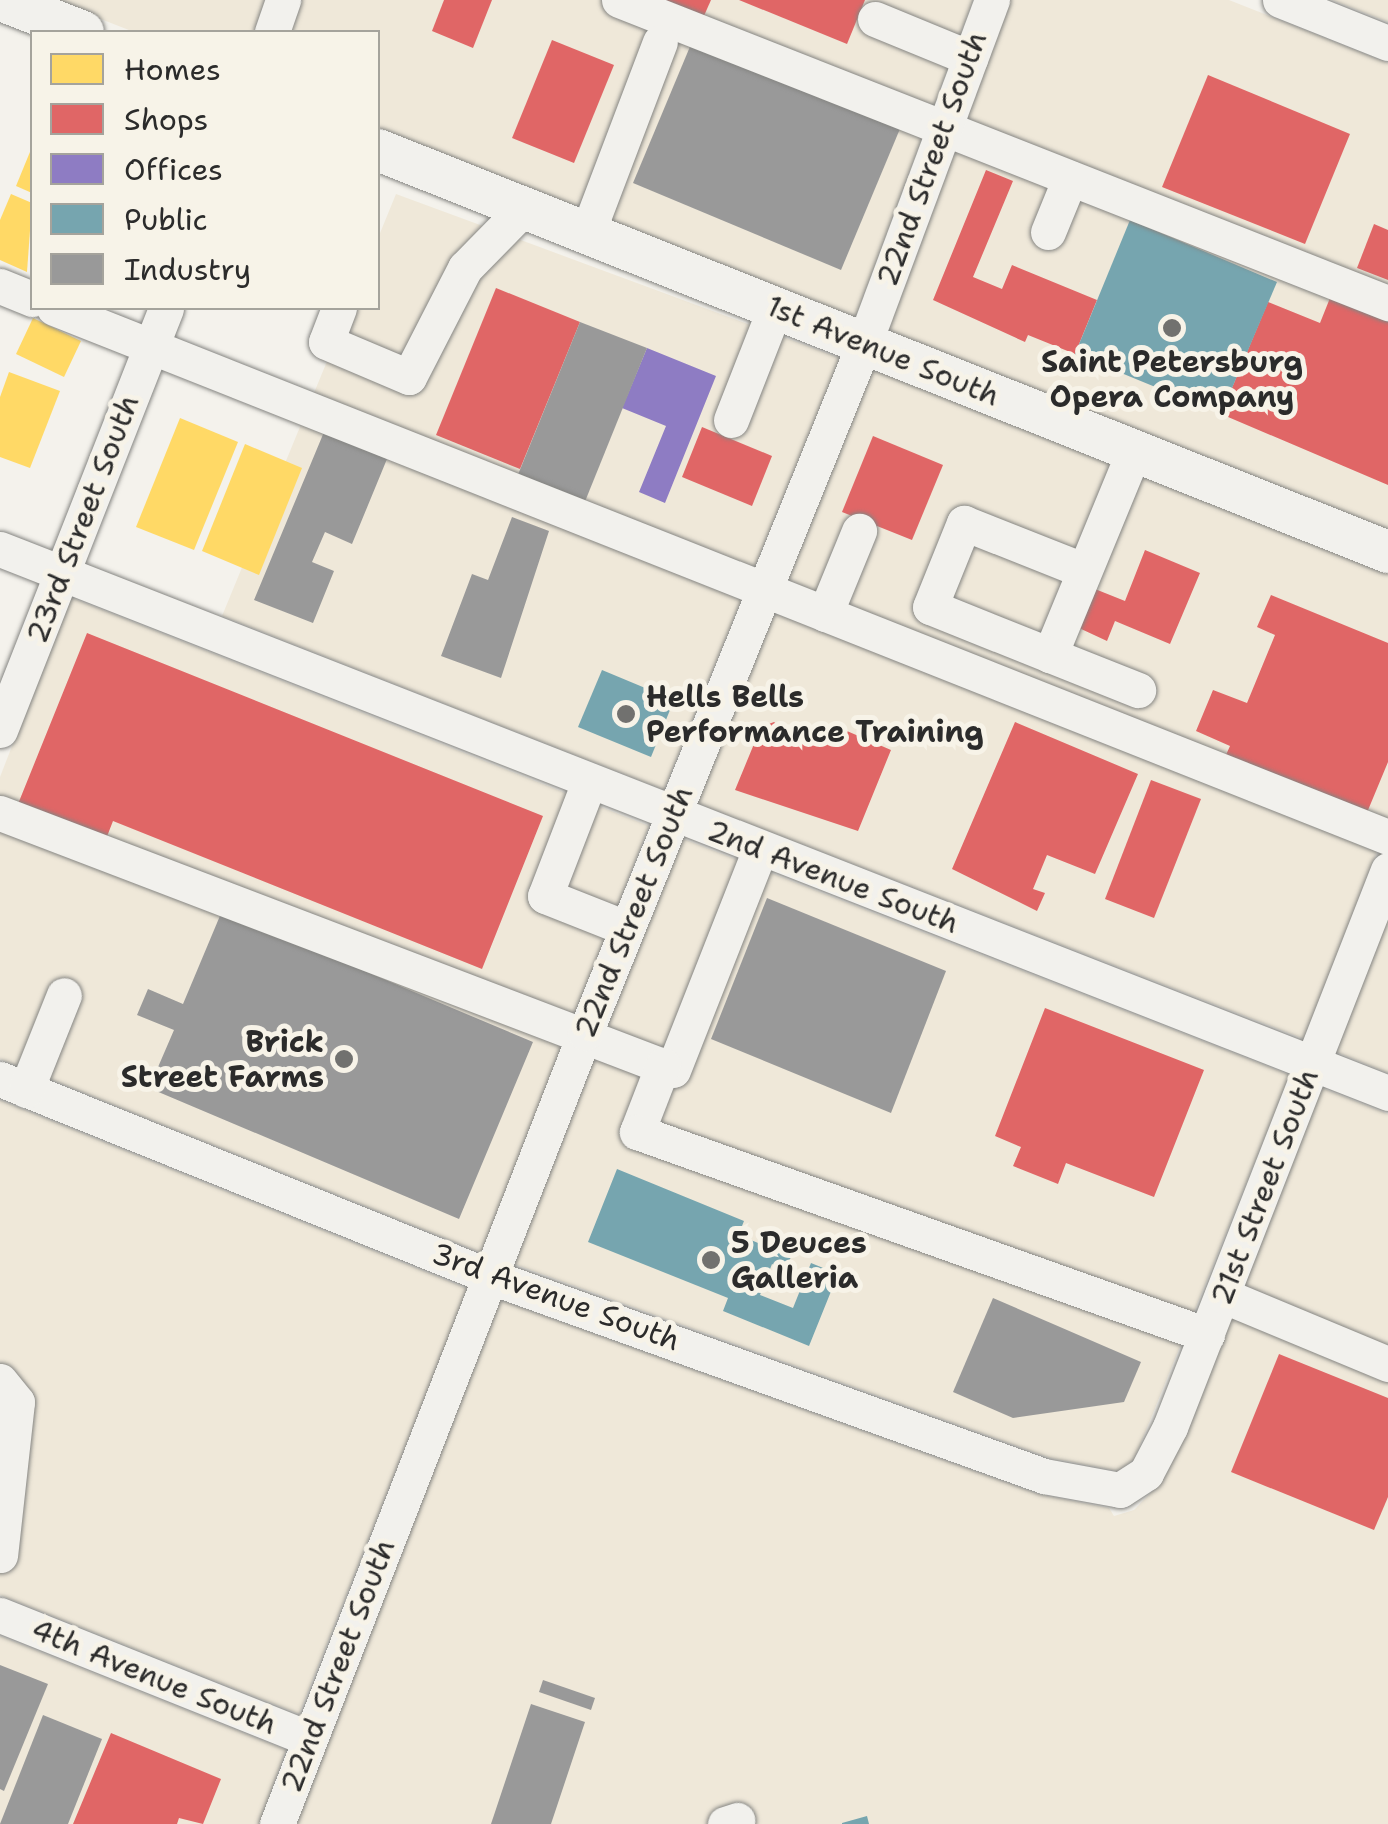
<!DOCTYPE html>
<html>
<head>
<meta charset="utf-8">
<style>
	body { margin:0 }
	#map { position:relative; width:1388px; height:1824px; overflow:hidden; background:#f4f2ec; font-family:"Shantell Sans",sans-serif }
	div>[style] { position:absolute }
	.built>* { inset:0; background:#efe8d9 }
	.homes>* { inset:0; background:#ffd966 }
	.shops>* { inset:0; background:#e06666 }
	.offices>* { inset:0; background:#8e7cc3 }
	.public>* { inset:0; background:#76a5af }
	.industry>* { inset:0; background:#999 }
	.roads { filter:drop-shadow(0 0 2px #858582) drop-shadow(0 0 2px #858582) }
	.minor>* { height:35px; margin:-17.5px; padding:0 17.5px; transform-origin:17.5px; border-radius:17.5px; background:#f2f1ed }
	.major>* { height:42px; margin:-21px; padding:0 21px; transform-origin:21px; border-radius:21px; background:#f2f1ed }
	.dots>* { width:28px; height:28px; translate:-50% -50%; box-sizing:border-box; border:5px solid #f7f3e8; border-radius:50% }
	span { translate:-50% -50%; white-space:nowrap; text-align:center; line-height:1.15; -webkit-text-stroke:10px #f7f3e8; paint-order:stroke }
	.street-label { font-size:30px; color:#2b2b2b }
	.poi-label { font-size:30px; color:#2b2b2b; font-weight:700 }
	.left { translate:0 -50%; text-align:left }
	.right { translate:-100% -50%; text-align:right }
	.legend { position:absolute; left:30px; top:30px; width:350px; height:280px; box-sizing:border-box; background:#f7f3e8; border:2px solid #a5a39c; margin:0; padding:12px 18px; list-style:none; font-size:30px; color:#2b2b2b }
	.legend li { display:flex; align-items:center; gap:20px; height:50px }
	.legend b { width:50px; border:2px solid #a5a39c }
</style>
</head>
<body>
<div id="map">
	<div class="built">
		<div style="clip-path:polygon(52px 0,265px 0,254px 32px,134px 32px)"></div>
		<div style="clip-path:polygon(302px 0,973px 0,855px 319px,378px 129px,378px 32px,290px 32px)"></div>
		<div style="clip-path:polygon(1010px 0,1229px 0,1388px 63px,1388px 531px,887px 331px)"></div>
		<div style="clip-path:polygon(1332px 0,1388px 0,1388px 22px)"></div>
		<div style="clip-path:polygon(396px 194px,840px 358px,664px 790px,222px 616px,349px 308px,378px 308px,378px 238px)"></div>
		<div style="clip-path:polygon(873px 367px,1388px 572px,1388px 823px,1304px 1039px,696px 803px)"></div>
		<div style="clip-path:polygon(70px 597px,649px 826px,482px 1253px,0 1059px,0 777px)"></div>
		<div style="clip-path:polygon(681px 838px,1290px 1075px,1134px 1460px,1118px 1471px,1050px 1458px,514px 1264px)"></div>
		<div style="clip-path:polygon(1388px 917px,1388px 1073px,1336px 1052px)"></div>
		<div style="clip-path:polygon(1322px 1088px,1388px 1114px,1388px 1824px,296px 1824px,500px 1300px,1038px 1494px,1109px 1508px,1114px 1516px,1134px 1510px,1161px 1482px,1185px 1433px)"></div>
		<div style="clip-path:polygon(0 1100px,468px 1289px,299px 1714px,0 1595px)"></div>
		<div style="clip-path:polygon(0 1636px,286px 1750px,259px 1824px,0 1824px)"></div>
	</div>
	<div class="homes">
		<div style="clip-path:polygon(32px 147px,32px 193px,16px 186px)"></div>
		<div style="clip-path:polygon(11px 194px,32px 203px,27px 272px,0 260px,0 220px)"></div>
		<div style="clip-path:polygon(33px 318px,81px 341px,64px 377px,16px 354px)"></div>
		<div style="clip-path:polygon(9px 372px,60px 391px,30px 468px,0 457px,0 397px)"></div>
		<div style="clip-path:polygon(180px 418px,238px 442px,194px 550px,136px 527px)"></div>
		<div style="clip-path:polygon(245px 444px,302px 468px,259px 575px,202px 551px)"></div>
	</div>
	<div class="shops">
		<div style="clip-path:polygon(444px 0,492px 0,473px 48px,432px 31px)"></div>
		<div style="clip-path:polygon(660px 0,711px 0,703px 18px)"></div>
		<div style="clip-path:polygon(739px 0,865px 0,847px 44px)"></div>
		<div style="clip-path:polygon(552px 40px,614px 65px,574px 163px,512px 138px)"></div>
		<div style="clip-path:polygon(1208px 75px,1350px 134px,1305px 244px,1162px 187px)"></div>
		<div style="clip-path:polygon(986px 170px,1013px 181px,973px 277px,1002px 289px,1012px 265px,1097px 300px,1075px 354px,1028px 335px,1025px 342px,933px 300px)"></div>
		<div style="clip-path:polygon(1374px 224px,1388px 230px,1388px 280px,1357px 268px)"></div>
		<div style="clip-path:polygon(496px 288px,580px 322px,520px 469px,436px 435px)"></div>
		<div style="clip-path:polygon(1330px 298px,1388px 322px,1388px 485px,1221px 414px,1268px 302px,1320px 323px)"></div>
		<div style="clip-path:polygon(702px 427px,772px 456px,752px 506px,682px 477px)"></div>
		<div style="clip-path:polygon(873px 436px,943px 465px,912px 540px,842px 512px)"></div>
		<div style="clip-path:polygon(1145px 550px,1200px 573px,1170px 644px,1115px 621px,1107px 641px,1079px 628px,1095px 589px,1125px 601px)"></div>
		<div style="clip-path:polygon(1271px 595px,1388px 643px,1388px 762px,1366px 815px,1225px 757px,1230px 746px,1196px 731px,1213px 690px,1247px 703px,1275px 635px,1257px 627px)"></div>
		<div style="clip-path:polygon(87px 633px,543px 816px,482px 969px,113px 821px,106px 839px,18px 804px)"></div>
		<div style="clip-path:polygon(774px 722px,787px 732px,783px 740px,794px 745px,800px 732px,826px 742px,833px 725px,891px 750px,858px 831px,735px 790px,761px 727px)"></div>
		<div style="clip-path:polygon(1015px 722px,1138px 774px,1095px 874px,1047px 855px,1033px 889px,1045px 893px,1037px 911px,952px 869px)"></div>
		<div style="clip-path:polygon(1151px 780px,1201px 799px,1154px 918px,1105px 899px)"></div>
		<div style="clip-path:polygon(1045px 1008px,1204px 1070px,1154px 1197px,1066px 1163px,1058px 1184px,1013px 1166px,1021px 1147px,995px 1136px)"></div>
		<div style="clip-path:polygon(1279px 1354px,1388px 1398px,1388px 1497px,1374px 1530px,1231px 1472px)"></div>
		<div style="clip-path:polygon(111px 1733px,221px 1779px,203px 1824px,179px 1818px,177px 1824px,73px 1824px)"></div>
	</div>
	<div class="offices">
		<div style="clip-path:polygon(647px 348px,716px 376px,665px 503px,639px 492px,666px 426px,622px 408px)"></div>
	</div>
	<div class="public">
		<div style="clip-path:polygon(1130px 220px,1277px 282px,1221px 414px,1075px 354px)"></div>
		<div style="clip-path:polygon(602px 670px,674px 700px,651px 757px,578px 727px)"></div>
		<div style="clip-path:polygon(617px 1169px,744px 1221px,732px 1251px,744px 1256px,751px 1240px,791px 1257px,785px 1270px,772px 1264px,760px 1295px,793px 1308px,811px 1263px,838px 1274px,809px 1346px,723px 1311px,728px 1298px,588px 1242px)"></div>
		<div style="clip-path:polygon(867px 1816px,869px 1824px,842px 1824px,842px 1823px)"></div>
	</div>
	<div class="industry">
		<div style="clip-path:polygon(694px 37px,902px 124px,841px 270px,633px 183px)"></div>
		<div style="clip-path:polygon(580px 322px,647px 348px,584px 504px,517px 477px)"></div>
		<div style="clip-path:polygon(324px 432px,387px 459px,352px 544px,325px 532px,312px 562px,334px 571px,313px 623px,254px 600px)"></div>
		<div style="clip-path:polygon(512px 517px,549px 531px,501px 678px,441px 656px,472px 574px,488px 580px)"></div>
		<div style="clip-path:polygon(767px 898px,946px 971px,891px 1113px,711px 1039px)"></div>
		<div style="clip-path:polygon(222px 911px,533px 1042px,459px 1219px,149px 1088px,174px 1030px,137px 1015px,148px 989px,183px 1004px)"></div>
		<div style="clip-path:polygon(993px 1298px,1141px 1362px,1124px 1402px,1013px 1418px,953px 1392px)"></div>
		<div style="clip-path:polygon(0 1665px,48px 1684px,4px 1791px,0 1789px)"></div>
		<div style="clip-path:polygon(543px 1680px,595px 1698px,591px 1710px,539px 1692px)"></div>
		<div style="clip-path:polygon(531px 1704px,585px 1722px,551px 1824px,491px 1824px)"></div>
		<div style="clip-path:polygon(43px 1715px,102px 1739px,68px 1824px,0 1824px)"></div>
	</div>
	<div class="roads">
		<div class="minor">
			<div style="left:619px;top:0;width:827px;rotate:21.51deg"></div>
			<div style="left:1280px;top:0;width:116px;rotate:21.7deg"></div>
			<div style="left:875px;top:19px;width:103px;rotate:22.3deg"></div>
			<div style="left:272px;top:32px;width:34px;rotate:-71deg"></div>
			<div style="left:1048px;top:232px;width:58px;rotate:-67.8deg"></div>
			<div style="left:587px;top:234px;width:205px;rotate:-69.2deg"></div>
			<div style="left:0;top:286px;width:35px;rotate:22deg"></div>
			<div style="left:54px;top:308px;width:1435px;rotate:21.63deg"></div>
			<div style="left:339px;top:308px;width:36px;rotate:111deg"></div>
			<div style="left:326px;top:342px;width:90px;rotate:22.9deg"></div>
			<div style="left:409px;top:377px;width:123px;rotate:-62.8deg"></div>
			<div style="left:465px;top:268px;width:84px;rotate:-45.5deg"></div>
			<div style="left:731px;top:420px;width:120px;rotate:-68.6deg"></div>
			<div style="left:1134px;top:451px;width:221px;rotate:112.4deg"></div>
			<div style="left:1050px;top:655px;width:95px;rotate:21.7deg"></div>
			<div style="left:0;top:549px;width:1491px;rotate:21.4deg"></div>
			<div style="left:825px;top:614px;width:90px;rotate:-67.7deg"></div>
			<div style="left:1050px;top:655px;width:129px;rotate:-158.2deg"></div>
			<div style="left:930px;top:607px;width:91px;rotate:-68deg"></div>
			<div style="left:964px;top:523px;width:128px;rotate:21.6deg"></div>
			<div style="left:0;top:730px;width:453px;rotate:-68.5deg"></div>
			<div style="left:589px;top:782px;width:122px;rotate:111.1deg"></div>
			<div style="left:545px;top:896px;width:87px;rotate:21.6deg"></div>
			<div style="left:0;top:813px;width:720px;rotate:20.9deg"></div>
			<div style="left:673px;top:1070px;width:238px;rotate:-68.5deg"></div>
			<div style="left:663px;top:1065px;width:72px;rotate:111.2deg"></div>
			<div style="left:637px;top:1132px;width:605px;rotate:19.6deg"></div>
			<div style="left:0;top:1079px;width:529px;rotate:21.96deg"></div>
			<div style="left:491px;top:1277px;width:588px;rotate:19.79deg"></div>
			<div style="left:1044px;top:1476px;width:77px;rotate:10.4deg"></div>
			<div style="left:1120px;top:1490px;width:31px;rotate:-33deg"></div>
			<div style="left:1146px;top:1473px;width:52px;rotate:-62.4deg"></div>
			<div style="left:1170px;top:1427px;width:598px;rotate:-68.63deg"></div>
			<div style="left:26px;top:1090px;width:102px;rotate:-68.2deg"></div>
			<div style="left:1222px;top:1295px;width:180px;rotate:22.6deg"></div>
			<div style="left:0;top:1381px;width:27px;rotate:51deg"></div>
			<div style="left:17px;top:1402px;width:154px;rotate:96.3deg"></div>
			<div style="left:0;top:1615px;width:332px;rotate:21.8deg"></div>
			<div style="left:277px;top:1824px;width:849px;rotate:-68.73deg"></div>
			<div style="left:585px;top:1033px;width:743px;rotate:-67.96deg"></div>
			<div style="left:864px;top:344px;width:367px;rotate:-69.6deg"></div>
			<div style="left:725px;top:1824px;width:13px;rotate:-18deg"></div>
		</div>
		<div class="major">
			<div style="left:1px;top:0;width:88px;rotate:21.3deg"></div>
			<div style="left:378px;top:150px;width:1087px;rotate:21.7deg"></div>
		</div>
	</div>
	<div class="dots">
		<div style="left:1172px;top:328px;background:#71716f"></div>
		<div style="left:626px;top:714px;background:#71716f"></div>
		<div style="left:344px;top:1059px;background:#71716f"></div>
		<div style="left:711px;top:1260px;background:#71716f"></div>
	</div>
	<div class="street-label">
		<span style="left:932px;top:159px;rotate:-70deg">22nd Street South</span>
		<span style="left:883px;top:351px;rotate:22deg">1st Avenue South</span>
		<span style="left:83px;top:519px;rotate:-69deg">23rd Street South</span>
		<span style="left:833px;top:877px;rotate:21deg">2nd Avenue South</span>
		<span style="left:634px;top:912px;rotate:-68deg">22nd Street South</span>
		<span style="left:1265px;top:1187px;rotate:-69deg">21st Street South</span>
		<span style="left:556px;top:1297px;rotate:20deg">3rd Avenue South</span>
		<span style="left:338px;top:1666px;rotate:-69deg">22nd Street South</span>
		<span style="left:154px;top:1677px;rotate:22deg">4th Avenue South</span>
	</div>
	<div class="poi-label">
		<span style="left:1172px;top:379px">Saint Petersburg<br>Opera Company</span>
		<span class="left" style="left:646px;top:714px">Hells Bells<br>Performance Training</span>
		<span class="right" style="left:324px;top:1059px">Brick<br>Street Farms</span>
		<span class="left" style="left:731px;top:1260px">5 Deuces<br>Galleria</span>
	</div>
	<ul class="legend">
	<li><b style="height:28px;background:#ffd966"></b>Homes</li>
	<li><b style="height:28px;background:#e06666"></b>Shops</li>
	<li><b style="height:28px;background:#8e7cc3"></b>Offices</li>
	<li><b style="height:28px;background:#76a5af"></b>Public</li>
	<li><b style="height:28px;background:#999"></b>Industry</li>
	</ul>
</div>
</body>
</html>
